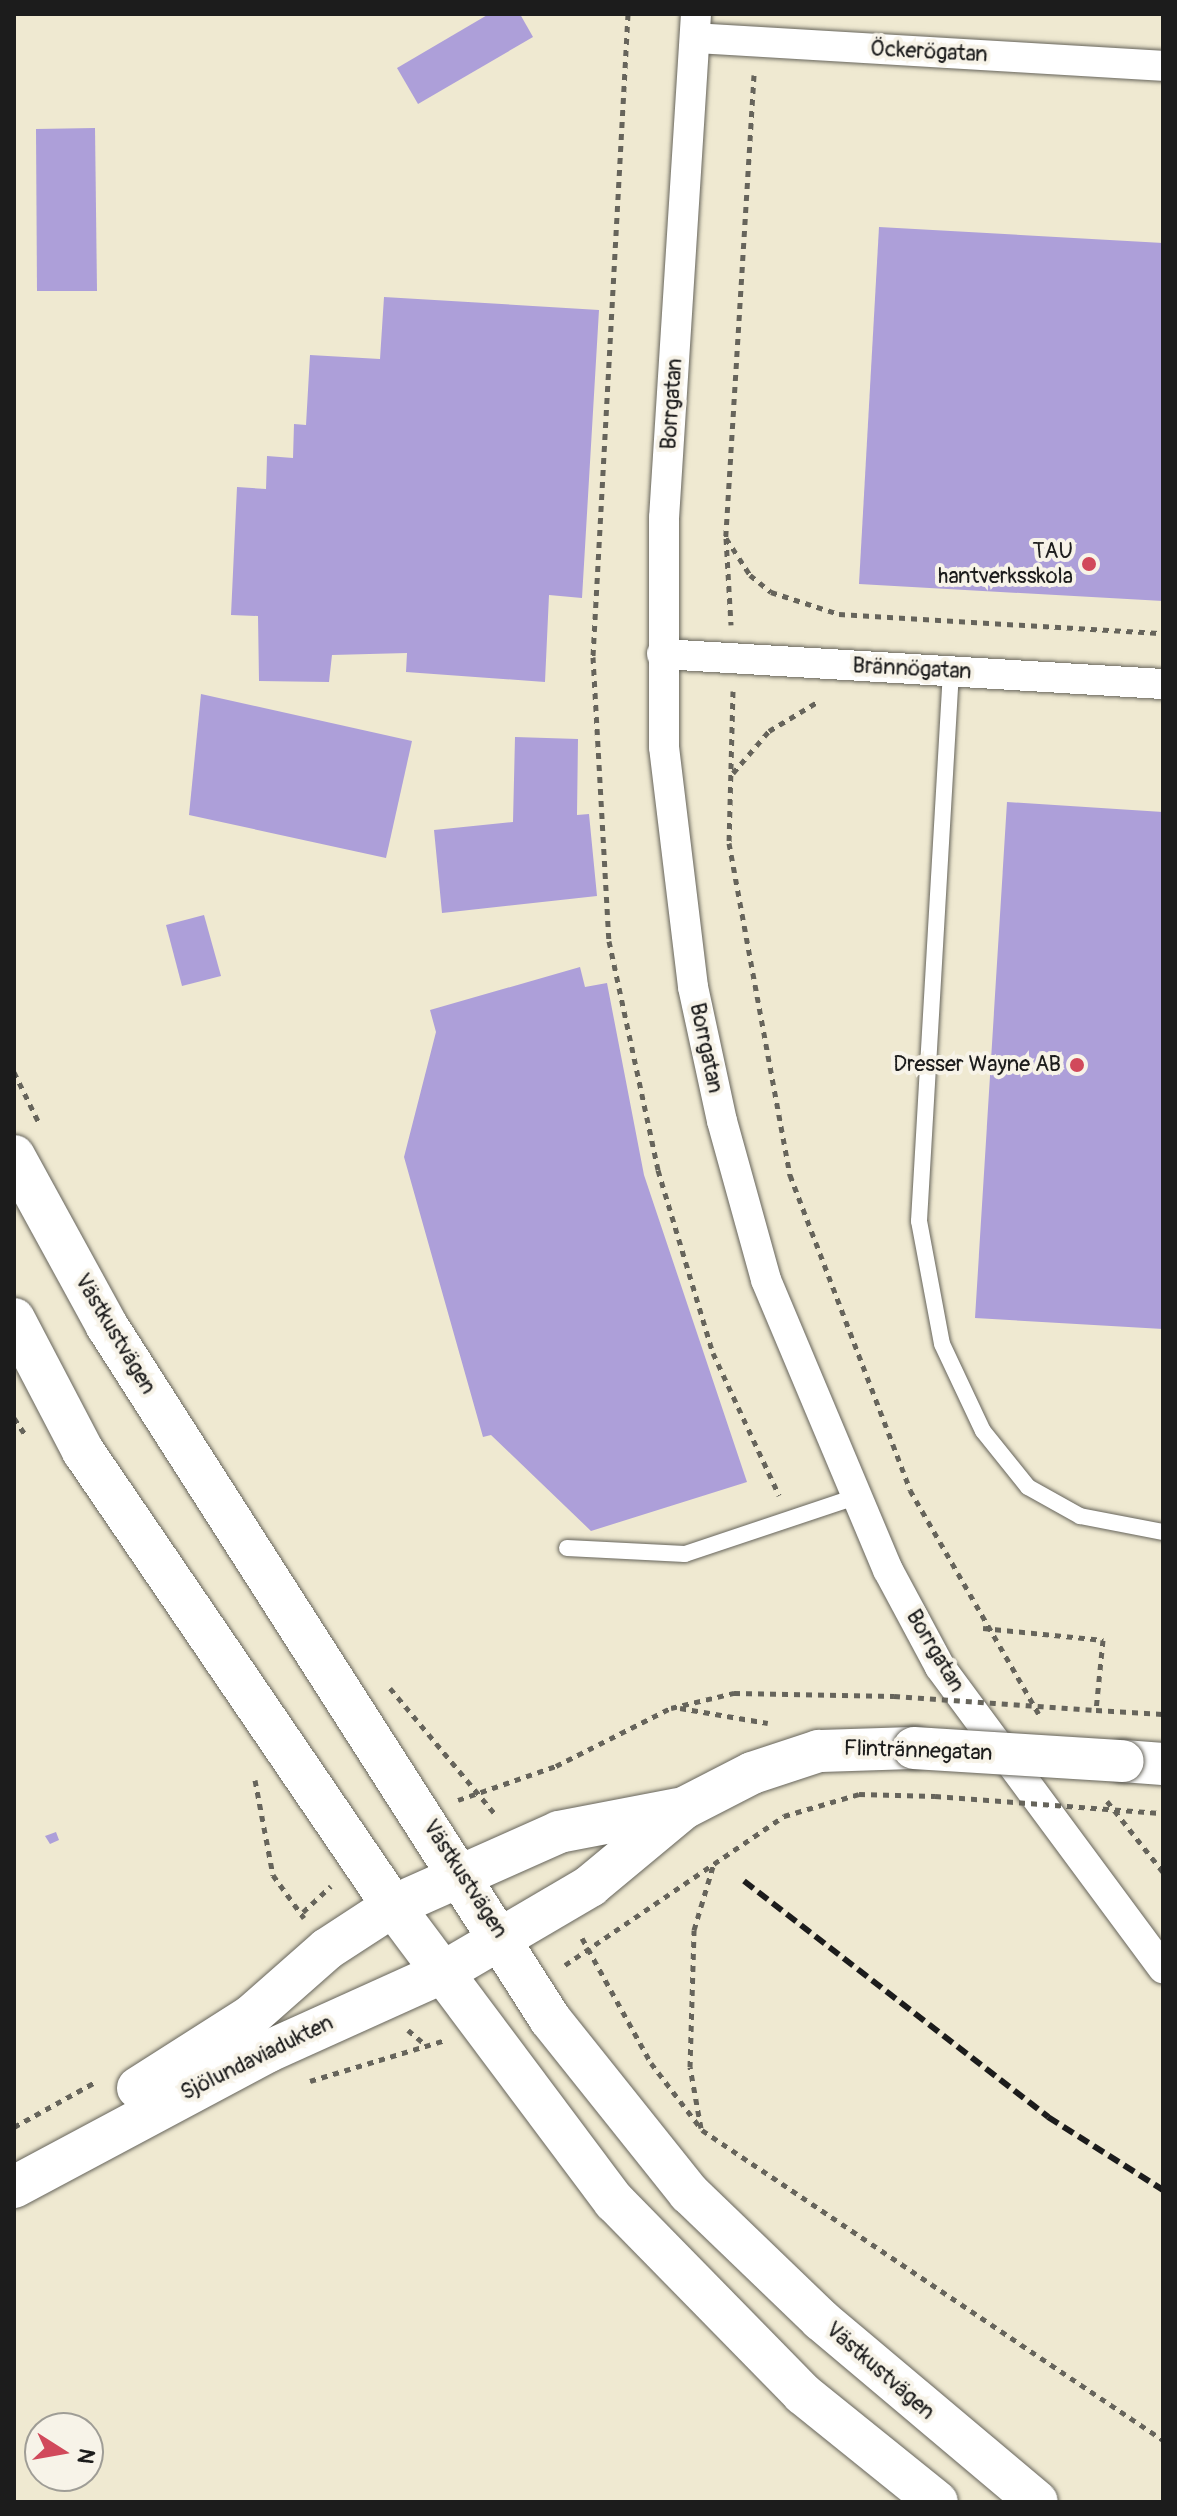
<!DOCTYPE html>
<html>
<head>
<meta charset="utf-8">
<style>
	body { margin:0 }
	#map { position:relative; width:1177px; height:2516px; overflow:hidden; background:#efe9d1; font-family:Pangolin,sans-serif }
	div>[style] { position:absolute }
	.building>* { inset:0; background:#ad9fd9 }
	.path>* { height:5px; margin-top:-2.5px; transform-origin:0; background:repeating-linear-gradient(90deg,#66645b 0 6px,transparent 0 12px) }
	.roads { filter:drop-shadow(0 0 2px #66645b) drop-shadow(0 0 2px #66645b) }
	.lane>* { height:16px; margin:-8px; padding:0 8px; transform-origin:8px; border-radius:8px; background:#fff }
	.street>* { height:30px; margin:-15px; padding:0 15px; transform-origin:15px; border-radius:15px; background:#fff }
	.secondary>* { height:42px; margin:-21px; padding:0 21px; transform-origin:21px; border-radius:21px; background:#fff }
	.rail>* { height:6px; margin-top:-3px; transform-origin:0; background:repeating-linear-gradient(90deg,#1c1c1c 0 12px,transparent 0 18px) }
	.path-bridge>* { height:5px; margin-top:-2.5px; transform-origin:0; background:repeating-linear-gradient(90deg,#66645b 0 6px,transparent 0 12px) }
	.bridges { filter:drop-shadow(0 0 2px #66645b) drop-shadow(0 0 2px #66645b) }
	.secondary-bridge>* { height:42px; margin:-21px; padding:0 21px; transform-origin:21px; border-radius:21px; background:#fff }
	.dots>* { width:22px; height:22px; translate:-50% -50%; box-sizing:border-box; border:4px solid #f7f3e8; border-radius:50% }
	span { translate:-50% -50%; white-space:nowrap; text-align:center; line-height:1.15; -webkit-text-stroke:8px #f7f3e8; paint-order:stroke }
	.street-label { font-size:22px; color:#1c1c1c }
	.poi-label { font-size:22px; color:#1c1c1c }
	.right { translate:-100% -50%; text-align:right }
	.frame { position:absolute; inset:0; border:16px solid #1c1c1c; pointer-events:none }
	.north { position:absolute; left:24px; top:2412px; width:80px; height:80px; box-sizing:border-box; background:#f7f3e8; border:2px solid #9f9d96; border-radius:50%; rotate:101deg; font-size:22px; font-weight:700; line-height:32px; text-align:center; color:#1c1c1c }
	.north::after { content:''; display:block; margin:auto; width:28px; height:36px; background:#d1495b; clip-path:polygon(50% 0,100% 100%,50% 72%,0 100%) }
</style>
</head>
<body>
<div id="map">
	<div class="building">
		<div style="clip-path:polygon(489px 14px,520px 14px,533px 37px,418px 104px,397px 68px)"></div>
		<div style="clip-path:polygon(95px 128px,97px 291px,37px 291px,36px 129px)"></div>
		<div style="clip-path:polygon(879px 227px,1163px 243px,1163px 601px,859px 584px)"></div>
		<div style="clip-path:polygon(384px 297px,599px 310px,582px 598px,549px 595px,545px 682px,406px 672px,407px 653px,332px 655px,329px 682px,259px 681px,258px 616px,231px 615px,237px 487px,266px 489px,267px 456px,293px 458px,294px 424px,306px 425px,310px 355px,380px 359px)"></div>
		<div style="clip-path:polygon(201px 694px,412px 741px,386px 858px,189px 815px)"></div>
		<div style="clip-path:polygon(515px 737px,578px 739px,577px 815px,589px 814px,597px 896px,442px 913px,434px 830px,513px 822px)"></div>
		<div style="clip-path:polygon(1007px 802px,1163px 812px,1163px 1329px,975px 1318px)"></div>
		<div style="clip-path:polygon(204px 915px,221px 976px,182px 986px,166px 925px)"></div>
		<div style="clip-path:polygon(580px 967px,585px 987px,607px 983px,644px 1175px,747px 1482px,591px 1531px,491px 1435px,483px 1437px,404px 1157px,436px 1032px,430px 1010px)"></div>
		<div style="clip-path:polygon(56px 1832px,59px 1840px,50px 1844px,45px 1836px)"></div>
	</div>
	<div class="path">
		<div style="left:628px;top:14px;width:644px;rotate:93.12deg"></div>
		<div style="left:593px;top:657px;width:284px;rotate:86.8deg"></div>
		<div style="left:609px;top:941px;width:234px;rotate:77.9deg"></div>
		<div style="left:658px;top:1170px;width:191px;rotate:73.3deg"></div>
		<div style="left:713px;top:1353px;width:157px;rotate:65.1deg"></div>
		<div style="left:754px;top:75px;width:464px;rotate:93.5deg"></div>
		<div style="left:726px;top:538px;width:44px;rotate:57deg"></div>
		<div style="left:750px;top:575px;width:27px;rotate:39deg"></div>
		<div style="left:771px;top:592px;width:71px;rotate:17.9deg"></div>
		<div style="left:839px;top:614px;width:325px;rotate:3.4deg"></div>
		<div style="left:726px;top:538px;width:87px;rotate:86.7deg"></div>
		<div style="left:733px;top:691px;width:152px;rotate:91.5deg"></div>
		<div style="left:729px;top:843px;width:338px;rotate:79.6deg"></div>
		<div style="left:790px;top:1175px;width:337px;rotate:69.1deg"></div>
		<div style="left:910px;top:1490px;width:258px;rotate:60.1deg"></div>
		<div style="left:733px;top:773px;width:55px;rotate:-49.4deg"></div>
		<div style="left:769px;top:731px;width:58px;rotate:-31deg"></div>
		<div style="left:14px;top:1072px;width:57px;rotate:63.9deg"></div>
		<div style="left:14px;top:1418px;width:22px;rotate:56deg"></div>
		<div style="left:983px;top:1628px;width:121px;rotate:5.7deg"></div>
		<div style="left:1103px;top:1640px;width:70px;rotate:95.7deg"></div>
		<div style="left:1096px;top:1710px;width:67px;rotate:3.4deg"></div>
		<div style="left:390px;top:1688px;width:165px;rotate:50.2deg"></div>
		<div style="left:680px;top:1708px;width:89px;rotate:9.7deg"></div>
		<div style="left:255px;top:1780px;width:97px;rotate:79.3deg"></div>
		<div style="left:273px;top:1875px;width:53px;rotate:54.2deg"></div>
		<div style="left:458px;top:1800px;width:104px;rotate:-19.1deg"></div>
		<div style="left:556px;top:1766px;width:129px;rotate:-26.8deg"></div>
		<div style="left:671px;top:1708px;width:65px;rotate:-13.4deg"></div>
		<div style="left:734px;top:1693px;width:160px;rotate:1.1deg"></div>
		<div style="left:1107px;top:1801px;width:90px;rotate:51.7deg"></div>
		<div style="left:303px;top:1912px;width:38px;rotate:-43deg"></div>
		<div style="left:582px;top:1938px;width:143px;rotate:61.1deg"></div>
		<div style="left:651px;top:2063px;width:84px;rotate:52.7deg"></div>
		<div style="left:702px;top:2130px;width:556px;rotate:33.92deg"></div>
		<div style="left:565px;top:1965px;width:265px;rotate:-34.2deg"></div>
		<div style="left:784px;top:1816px;width:78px;rotate:-16.3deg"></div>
		<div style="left:859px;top:1794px;width:76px;rotate:1.5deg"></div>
		<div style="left:408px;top:2030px;width:25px;rotate:40deg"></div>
		<div style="left:310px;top:2081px;width:142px;rotate:-16.8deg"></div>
		<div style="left:14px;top:2127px;width:95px;rotate:-29deg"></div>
		<div style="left:701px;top:2128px;width:62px;rotate:-100.2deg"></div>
		<div style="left:690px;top:2067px;width:137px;rotate:-88.3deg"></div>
		<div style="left:694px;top:1930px;width:70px;rotate:-73.4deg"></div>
	</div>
	<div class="roads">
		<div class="lane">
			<div style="left:951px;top:671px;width:551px;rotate:93.33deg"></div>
			<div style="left:919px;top:1221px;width:125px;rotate:79.4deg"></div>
			<div style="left:942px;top:1344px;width:96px;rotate:64.8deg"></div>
			<div style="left:983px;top:1431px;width:72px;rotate:51.2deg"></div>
			<div style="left:1028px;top:1487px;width:60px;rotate:29.1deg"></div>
			<div style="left:1080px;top:1516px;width:85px;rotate:10.9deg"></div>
			<div style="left:567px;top:1548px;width:118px;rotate:2.9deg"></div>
			<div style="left:685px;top:1554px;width:176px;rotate:-18.5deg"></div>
		</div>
		<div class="street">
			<div style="left:696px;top:14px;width:505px;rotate:93.63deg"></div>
			<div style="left:664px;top:518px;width:229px;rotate:90deg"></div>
			<div style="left:664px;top:747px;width:242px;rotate:83.1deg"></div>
			<div style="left:693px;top:987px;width:137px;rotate:77.8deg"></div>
			<div style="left:722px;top:1121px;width:165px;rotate:74.5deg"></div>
			<div style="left:766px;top:1280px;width:315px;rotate:67.2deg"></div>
			<div style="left:888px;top:1570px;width:110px;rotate:61.8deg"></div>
			<div style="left:940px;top:1667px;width:375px;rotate:53.5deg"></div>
			<div style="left:695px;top:38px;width:469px;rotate:3.4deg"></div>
			<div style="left:662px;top:654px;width:502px;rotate:3.43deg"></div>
		</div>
		<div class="secondary">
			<div style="left:14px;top:1156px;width:194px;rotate:61.3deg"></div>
			<div style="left:107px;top:1326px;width:822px;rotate:57.41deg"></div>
			<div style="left:550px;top:2019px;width:223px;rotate:51.4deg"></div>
			<div style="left:689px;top:2193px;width:183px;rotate:43.9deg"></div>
			<div style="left:821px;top:2320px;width:282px;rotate:40.1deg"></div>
			<div style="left:14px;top:1319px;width:149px;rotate:62.4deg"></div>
			<div style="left:83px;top:1451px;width:551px;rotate:55.73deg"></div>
			<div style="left:393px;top:1906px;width:369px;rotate:53.2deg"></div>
			<div style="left:614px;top:2201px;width:270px;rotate:45.6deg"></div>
			<div style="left:803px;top:2394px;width:172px;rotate:38.9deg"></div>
			<div style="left:1123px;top:1761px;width:40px;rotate:4.3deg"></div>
			<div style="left:138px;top:2088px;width:134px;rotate:-32.5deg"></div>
			<div style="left:251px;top:2016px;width:101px;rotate:-41.4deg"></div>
			<div style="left:327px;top:1949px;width:79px;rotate:-33.1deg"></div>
			<div style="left:393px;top:1906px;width:182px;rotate:-24deg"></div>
			<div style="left:559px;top:1832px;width:121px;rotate:-10.9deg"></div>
			<div style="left:14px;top:2187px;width:289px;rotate:-28.1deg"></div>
			<div style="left:269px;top:2051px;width:190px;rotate:-24.3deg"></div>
			<div style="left:442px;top:1973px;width:172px;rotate:-30.4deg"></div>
			<div style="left:590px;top:1886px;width:122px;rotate:-39.7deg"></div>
			<div style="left:684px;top:1808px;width:76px;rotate:-27.2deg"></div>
			<div style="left:752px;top:1773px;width:71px;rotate:-18.2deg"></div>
			<div style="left:819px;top:1751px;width:95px;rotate:-1.8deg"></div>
		</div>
	</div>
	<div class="rail">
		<div style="left:744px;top:1881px;width:385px;rotate:37.8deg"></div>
		<div style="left:1048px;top:2117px;width:136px;rotate:32.4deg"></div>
	</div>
	<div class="path-bridge">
		<div style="left:894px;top:1696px;width:202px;rotate:4deg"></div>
		<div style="left:935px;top:1796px;width:229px;rotate:4.3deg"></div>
	</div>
	<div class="bridges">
		<div class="secondary-bridge">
			<div style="left:914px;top:1748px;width:209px;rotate:3.6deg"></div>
		</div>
	</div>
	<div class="dots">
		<div style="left:1089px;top:564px;background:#d1495b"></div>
		<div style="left:1077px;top:1065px;background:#d1495b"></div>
	</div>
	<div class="street-label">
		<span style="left:929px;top:52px;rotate:3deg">Öckerögatan</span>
		<span style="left:672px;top:404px;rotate:-86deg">Borrgatan</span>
		<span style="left:912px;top:669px;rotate:3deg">Brännögatan</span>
		<span style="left:706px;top:1048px;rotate:78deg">Borrgatan</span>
		<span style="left:115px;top:1334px;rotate:59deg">Västkustvägen</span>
		<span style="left:935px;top:1651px;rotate:59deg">Borrgatan</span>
		<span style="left:918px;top:1751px;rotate:2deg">Flintrännegatan</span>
		<span style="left:465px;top:1879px;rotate:57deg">Västkustvägen</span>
		<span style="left:257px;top:2058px;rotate:-26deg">Sjölundaviadukten</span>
		<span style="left:880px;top:2371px;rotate:41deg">Västkustvägen</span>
	</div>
	<div class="poi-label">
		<span class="right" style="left:1073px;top:564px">TAU<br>hantverksskola</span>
		<span class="right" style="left:1061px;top:1065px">Dresser Wayne AB</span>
	</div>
	<div class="frame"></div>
	<div class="north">N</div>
</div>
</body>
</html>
